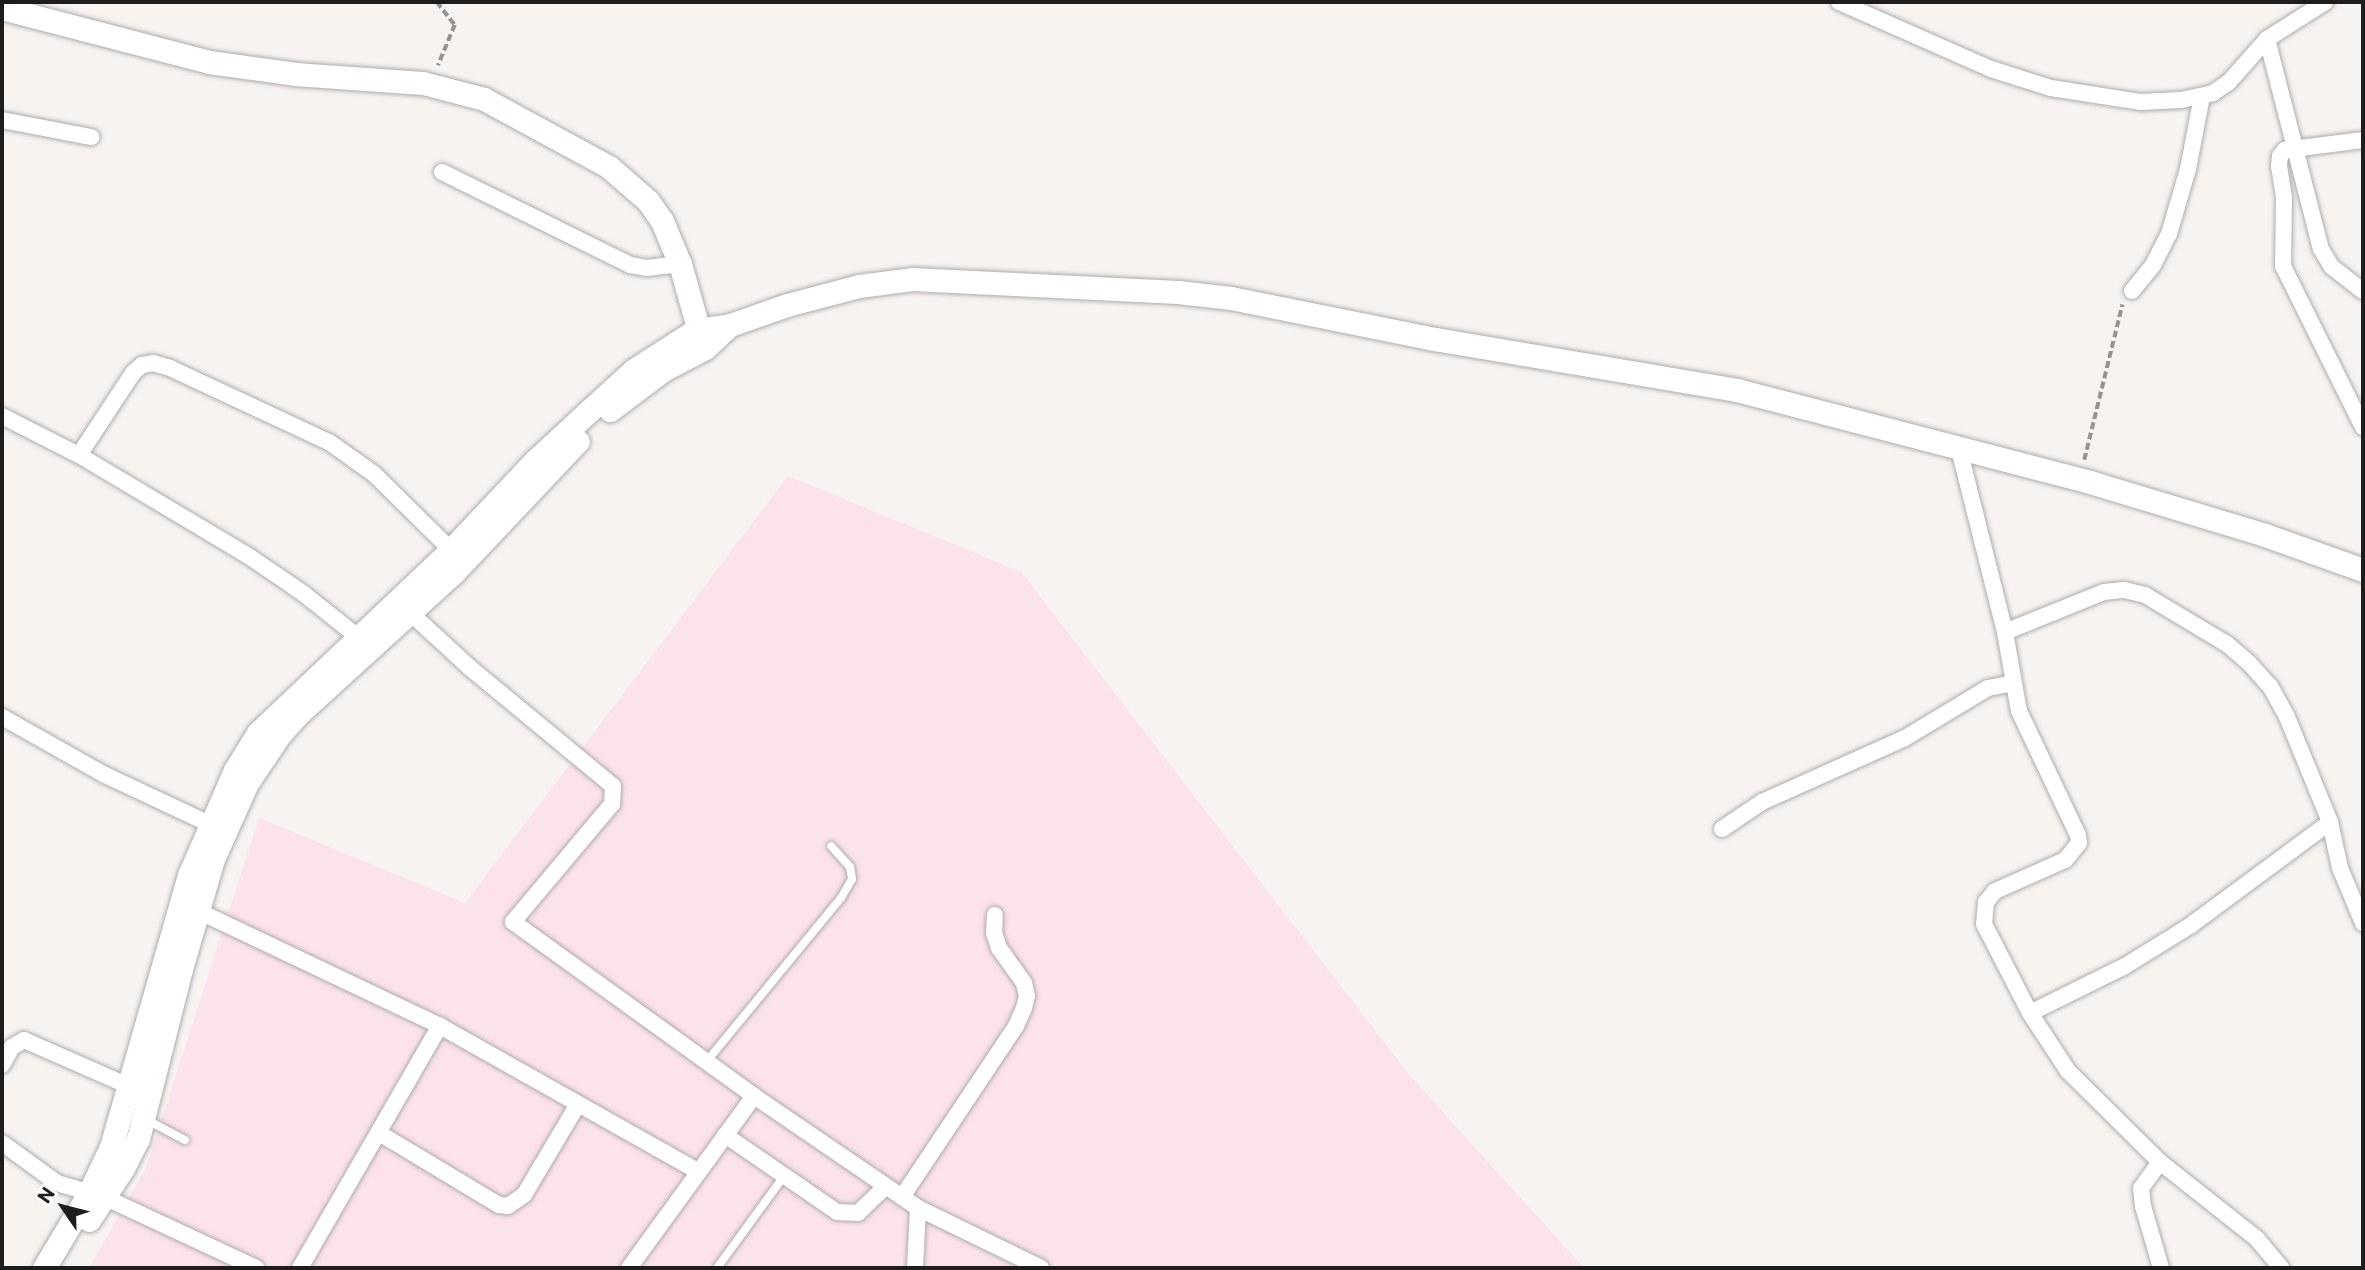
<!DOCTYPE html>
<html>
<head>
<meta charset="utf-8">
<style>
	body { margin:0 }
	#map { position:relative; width:2365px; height:1270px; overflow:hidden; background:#f6f3f1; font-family:Commissioner,sans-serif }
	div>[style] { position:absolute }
	.industrial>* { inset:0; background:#fce2ea }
	.path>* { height:3.5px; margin-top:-1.75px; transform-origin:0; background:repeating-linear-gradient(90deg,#969493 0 7px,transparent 0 10.5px) }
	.roads { filter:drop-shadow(0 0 2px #afacaa) drop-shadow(0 0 2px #afacaa) }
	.lane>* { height:8px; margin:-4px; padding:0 4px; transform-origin:4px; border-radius:4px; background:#fff }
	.street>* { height:16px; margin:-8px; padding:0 8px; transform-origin:8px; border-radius:8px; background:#fff }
	.secondary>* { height:23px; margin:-11.5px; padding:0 11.5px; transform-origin:11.5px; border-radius:11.5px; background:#fff }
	span { translate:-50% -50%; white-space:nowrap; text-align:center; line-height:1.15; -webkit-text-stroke:6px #fff; paint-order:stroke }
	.frame { position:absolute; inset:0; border:4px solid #1e1d1c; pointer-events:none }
	.north { position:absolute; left:28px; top:1172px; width:70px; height:70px; -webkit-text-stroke:5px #fff; paint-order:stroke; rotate:305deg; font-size:19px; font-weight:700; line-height:28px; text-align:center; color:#1e1d1c }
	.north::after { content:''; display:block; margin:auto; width:24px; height:32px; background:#1e1d1c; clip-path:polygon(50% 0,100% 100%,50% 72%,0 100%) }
</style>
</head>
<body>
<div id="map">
	<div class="industrial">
		<div style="clip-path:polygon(788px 476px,1021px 572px,1411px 1077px,1584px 1268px,89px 1268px,146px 1168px,259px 818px,465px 903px)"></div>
	</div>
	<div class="path">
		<div style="left:437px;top:2px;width:29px;rotate:52deg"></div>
		<div style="left:455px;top:25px;width:44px;rotate:112.5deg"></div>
		<div style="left:2084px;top:460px;width:160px;rotate:-76.2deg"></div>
	</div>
	<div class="roads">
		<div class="lane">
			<div style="left:707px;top:1061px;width:211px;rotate:-50.6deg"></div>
			<div style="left:841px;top:898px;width:22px;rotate:-60deg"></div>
			<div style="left:852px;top:879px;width:12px;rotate:-99deg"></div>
			<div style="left:850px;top:867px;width:28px;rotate:-132deg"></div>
			<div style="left:147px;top:1120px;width:43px;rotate:27.8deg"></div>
			<div style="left:717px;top:1268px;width:114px;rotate:-53.9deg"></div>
		</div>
		<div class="street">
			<div style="left:1839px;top:2px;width:166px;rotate:23.8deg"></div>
			<div style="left:1991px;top:69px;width:63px;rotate:17.6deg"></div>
			<div style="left:2051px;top:88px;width:90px;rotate:8.9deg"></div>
			<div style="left:2140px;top:102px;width:41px;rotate:-2.8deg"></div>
			<div style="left:2181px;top:100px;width:33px;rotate:-12deg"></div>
			<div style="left:2213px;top:93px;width:19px;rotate:-35deg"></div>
			<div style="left:2229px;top:82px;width:57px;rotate:-48.5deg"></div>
			<div style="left:2267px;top:39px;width:69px;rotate:-32.5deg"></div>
			<div style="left:2267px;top:39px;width:217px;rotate:75.6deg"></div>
			<div style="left:2321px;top:249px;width:21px;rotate:59deg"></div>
			<div style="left:2332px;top:267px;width:39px;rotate:38deg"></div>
			<div style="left:2px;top:120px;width:91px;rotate:10.8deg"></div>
			<div style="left:2363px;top:140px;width:79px;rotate:172.7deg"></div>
			<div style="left:2285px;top:150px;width:8px;rotate:130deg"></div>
			<div style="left:2280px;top:156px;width:10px;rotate:96deg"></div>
			<div style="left:2279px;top:166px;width:32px;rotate:81deg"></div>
			<div style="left:2284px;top:198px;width:68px;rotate:90.8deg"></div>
			<div style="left:2283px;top:266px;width:180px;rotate:63.6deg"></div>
			<div style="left:442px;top:172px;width:210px;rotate:26.3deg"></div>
			<div style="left:630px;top:265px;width:17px;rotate:10deg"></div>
			<div style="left:647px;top:268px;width:33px;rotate:-7deg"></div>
			<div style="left:2132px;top:291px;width:33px;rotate:-51deg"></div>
			<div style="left:2153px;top:265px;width:35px;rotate:-63deg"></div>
			<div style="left:2169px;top:234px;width:68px;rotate:-73.7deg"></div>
			<div style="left:2188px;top:169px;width:74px;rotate:-79.1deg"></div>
			<div style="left:2px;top:416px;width:86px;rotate:26.9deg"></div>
			<div style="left:79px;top:455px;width:199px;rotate:30.8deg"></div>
			<div style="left:250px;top:557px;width:65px;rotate:34.4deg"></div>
			<div style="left:304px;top:594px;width:69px;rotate:38.5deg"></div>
			<div style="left:1958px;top:445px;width:193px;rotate:75.9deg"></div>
			<div style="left:2005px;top:632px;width:80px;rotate:80deg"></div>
			<div style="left:2019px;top:711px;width:137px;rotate:64.6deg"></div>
			<div style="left:2078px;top:835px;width:8px;rotate:83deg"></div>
			<div style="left:2079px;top:843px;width:22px;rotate:129deg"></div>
			<div style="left:2065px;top:860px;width:77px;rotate:156.1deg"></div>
			<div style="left:1995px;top:891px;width:14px;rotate:129deg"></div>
			<div style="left:1986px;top:902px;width:22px;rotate:95deg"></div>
			<div style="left:1984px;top:924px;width:100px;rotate:62.7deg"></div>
			<div style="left:2030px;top:1013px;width:69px;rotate:56.8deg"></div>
			<div style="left:2068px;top:1071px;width:129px;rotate:44.7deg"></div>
			<div style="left:2160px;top:1162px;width:124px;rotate:38.4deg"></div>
			<div style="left:2257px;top:1239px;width:38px;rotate:50deg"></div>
			<div style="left:79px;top:455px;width:98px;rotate:-56.6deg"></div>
			<div style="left:133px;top:373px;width:12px;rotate:-42deg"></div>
			<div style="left:142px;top:365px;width:11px;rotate:-10deg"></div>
			<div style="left:153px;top:363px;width:18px;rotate:16deg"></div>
			<div style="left:170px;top:368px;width:175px;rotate:25deg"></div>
			<div style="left:329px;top:442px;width:55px;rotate:35.4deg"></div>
			<div style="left:374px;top:474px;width:108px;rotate:44.6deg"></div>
			<div style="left:404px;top:607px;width:88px;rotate:42.7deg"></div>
			<div style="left:469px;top:667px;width:187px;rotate:39.6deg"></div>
			<div style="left:613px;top:786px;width:18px;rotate:93deg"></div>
			<div style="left:612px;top:804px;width:154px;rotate:130deg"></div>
			<div style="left:513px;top:922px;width:297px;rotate:35.8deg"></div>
			<div style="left:754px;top:1096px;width:199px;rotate:34.3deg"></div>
			<div style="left:2005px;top:632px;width:107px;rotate:-22deg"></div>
			<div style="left:2104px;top:592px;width:20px;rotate:-6deg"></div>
			<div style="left:2124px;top:590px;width:22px;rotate:13deg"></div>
			<div style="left:2145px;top:595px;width:96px;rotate:30.9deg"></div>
			<div style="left:2227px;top:644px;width:29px;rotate:41deg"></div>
			<div style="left:2249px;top:663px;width:31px;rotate:48deg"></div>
			<div style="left:2270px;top:686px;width:35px;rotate:61deg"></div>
			<div style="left:2287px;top:717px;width:113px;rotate:67.7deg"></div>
			<div style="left:2330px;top:822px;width:47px;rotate:77.7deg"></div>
			<div style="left:2340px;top:868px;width:60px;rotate:67.3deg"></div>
			<div style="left:2px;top:717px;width:118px;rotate:29.4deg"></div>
			<div style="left:105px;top:775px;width:125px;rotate:25.1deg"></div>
			<div style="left:1722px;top:829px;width:48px;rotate:-34deg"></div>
			<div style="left:1762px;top:802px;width:157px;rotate:-24.1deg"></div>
			<div style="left:1905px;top:738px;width:97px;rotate:-31.1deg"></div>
			<div style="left:1988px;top:688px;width:26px;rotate:-11deg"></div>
			<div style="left:198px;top:911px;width:268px;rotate:25.4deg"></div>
			<div style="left:440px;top:1026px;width:297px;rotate:29.4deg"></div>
			<div style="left:2030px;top:1013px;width:106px;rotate:-26.3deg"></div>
			<div style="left:2125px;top:966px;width:78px;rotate:-31.8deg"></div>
			<div style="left:2191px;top:925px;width:173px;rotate:-36.5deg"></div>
			<div style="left:2px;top:1065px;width:21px;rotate:-61deg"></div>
			<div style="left:12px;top:1047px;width:14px;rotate:-30deg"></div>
			<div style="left:24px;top:1040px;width:115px;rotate:23.7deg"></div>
			<div style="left:379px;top:1133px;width:140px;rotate:31deg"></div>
			<div style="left:499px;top:1205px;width:9px;rotate:6deg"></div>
			<div style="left:508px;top:1206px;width:19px;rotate:-35deg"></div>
			<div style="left:524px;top:1195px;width:106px;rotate:-59.3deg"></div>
			<div style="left:725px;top:1135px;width:136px;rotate:34.5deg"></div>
			<div style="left:837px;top:1212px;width:21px;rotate:3deg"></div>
			<div style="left:858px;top:1213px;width:39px;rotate:-44deg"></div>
			<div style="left:2px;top:1143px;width:68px;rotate:36deg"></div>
			<div style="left:57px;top:1183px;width:49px;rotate:16.6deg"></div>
			<div style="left:104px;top:1197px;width:168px;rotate:25deg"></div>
			<div style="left:2160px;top:1162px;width:32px;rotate:126deg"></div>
			<div style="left:2141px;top:1188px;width:18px;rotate:84deg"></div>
			<div style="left:2143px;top:1206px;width:65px;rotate:73.8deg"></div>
			<div style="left:902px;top:1197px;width:206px;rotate:-56.3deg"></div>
			<div style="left:1016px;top:1026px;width:20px;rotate:-66deg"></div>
			<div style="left:1024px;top:1008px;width:12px;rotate:-76deg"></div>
			<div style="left:1027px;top:996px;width:13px;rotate:-103deg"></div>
			<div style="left:1024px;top:983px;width:43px;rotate:-125.5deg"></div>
			<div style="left:999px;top:948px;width:16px;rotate:-108deg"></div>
			<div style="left:994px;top:933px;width:18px;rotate:-87deg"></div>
			<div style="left:300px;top:1268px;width:280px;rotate:-60deg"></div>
			<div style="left:629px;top:1268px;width:213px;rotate:-54deg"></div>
			<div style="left:915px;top:1268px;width:60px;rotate:-87.1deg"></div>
			<div style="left:918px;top:1208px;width:137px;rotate:26deg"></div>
		</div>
		<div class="secondary">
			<div style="left:2px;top:8px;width:214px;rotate:14.6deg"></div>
			<div style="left:209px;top:62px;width:87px;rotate:7.9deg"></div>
			<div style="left:295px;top:74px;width:128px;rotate:4deg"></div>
			<div style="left:423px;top:83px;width:63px;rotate:14.7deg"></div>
			<div style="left:484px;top:99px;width:142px;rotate:28.5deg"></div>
			<div style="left:609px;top:167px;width:52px;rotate:41.1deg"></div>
			<div style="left:648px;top:201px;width:24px;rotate:55deg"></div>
			<div style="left:662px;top:221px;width:47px;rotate:67.3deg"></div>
			<div style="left:680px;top:264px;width:81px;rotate:74.2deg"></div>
			<div style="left:610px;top:410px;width:66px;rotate:-37deg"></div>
			<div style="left:663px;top:370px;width:47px;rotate:-27.6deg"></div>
			<div style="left:705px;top:348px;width:34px;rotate:-43deg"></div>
			<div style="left:89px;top:1220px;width:62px;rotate:-56.8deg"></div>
			<div style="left:123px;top:1168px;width:33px;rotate:-63deg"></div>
			<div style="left:138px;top:1139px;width:175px;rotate:-75.8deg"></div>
			<div style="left:181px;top:969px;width:115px;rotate:-73.8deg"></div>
			<div style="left:213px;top:859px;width:83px;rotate:-65.9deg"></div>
			<div style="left:247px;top:783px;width:59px;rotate:-56deg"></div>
			<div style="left:280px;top:734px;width:27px;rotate:-48deg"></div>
			<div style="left:298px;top:714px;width:211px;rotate:-42.3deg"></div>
			<div style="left:454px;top:572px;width:180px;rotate:-46.6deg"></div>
			<div style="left:44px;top:1268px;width:87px;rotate:-59deg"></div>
			<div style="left:89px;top:1193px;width:51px;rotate:-64.4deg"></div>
			<div style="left:111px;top:1147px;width:283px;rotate:-74deg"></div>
			<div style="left:189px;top:875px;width:115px;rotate:-66.3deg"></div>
			<div style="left:235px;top:770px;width:44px;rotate:-58.1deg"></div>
			<div style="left:258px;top:733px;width:266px;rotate:-43.5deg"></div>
			<div style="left:451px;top:550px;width:122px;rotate:-46.7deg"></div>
			<div style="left:535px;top:461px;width:75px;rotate:-42.8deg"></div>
			<div style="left:590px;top:410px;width:59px;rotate:-42.3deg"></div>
			<div style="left:634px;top:370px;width:74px;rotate:-32.8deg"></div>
			<div style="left:696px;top:330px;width:34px;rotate:-8deg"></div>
			<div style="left:730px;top:325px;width:60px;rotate:-19.3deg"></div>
			<div style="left:787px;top:305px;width:74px;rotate:-14.8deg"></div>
			<div style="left:859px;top:286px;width:53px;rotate:-7.5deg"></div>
			<div style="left:912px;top:279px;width:266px;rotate:2.8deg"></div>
			<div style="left:1178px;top:292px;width:53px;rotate:6.5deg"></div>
			<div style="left:1231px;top:298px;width:208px;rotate:11.4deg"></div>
			<div style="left:1435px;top:339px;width:306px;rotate:9.6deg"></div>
			<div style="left:1737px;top:390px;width:365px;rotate:14.6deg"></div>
			<div style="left:2090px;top:482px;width:183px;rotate:16.8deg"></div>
			<div style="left:2265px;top:535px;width:104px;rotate:19.7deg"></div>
		</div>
	</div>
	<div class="frame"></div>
	<div class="north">N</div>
</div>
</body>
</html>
